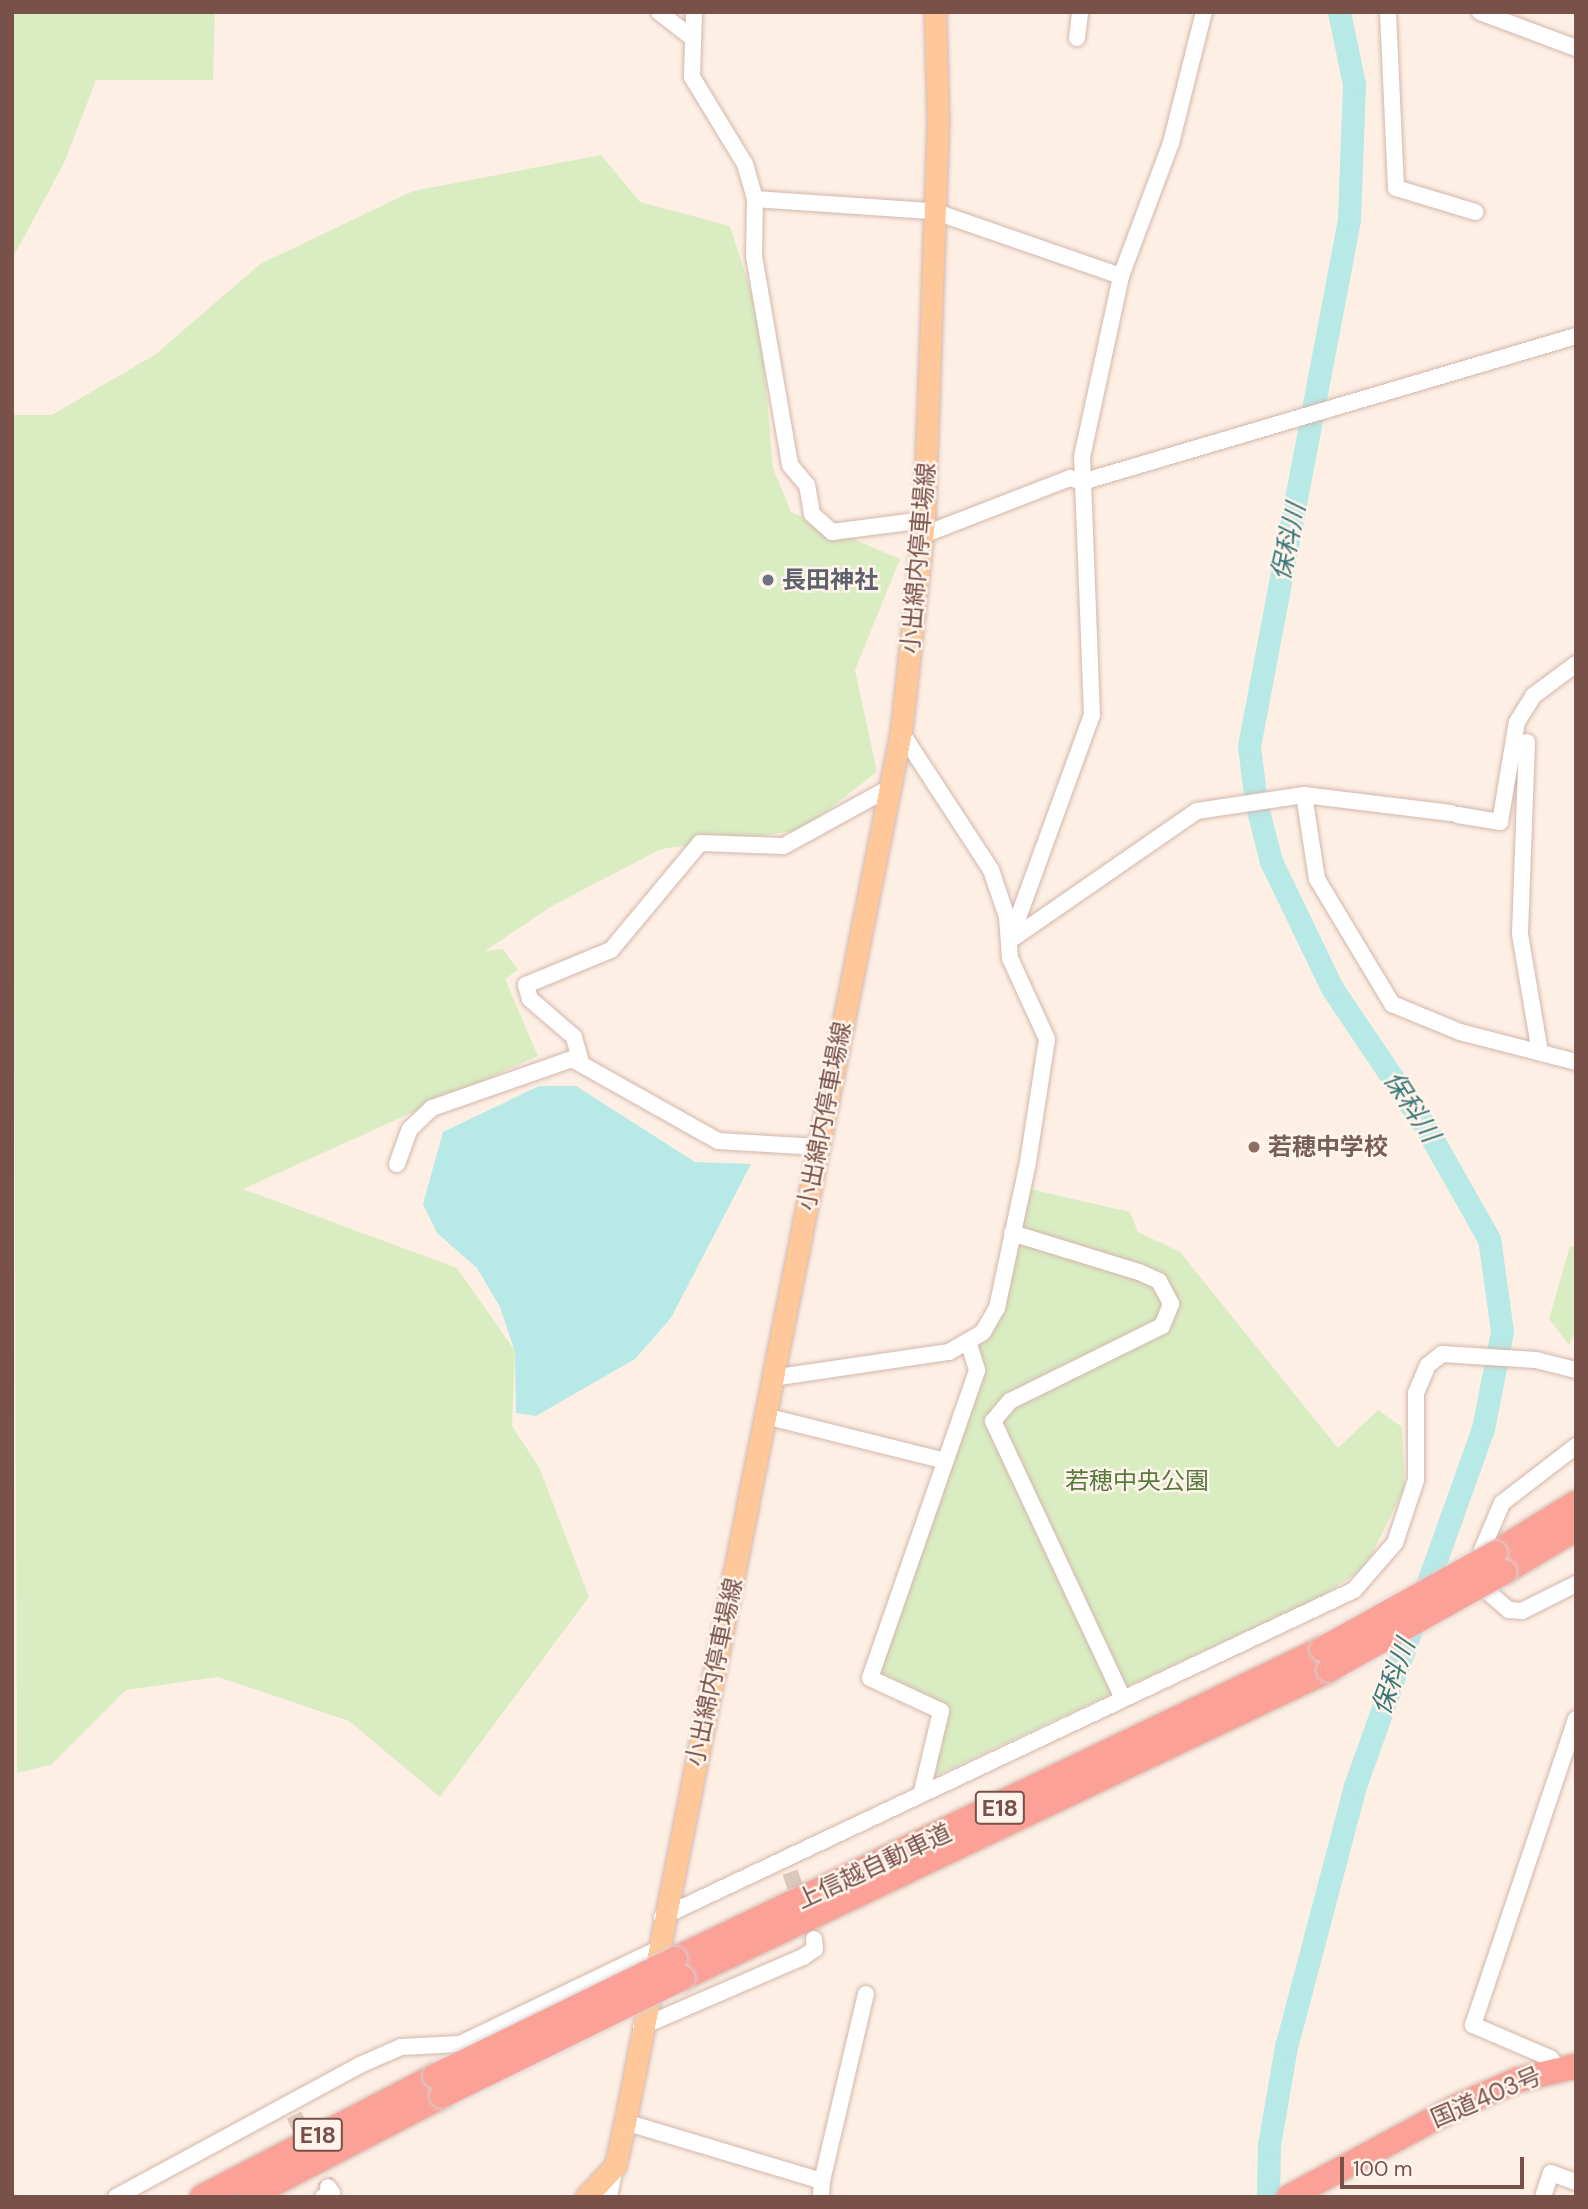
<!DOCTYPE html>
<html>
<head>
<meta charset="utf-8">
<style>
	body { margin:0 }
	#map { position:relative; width:1588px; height:2209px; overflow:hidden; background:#feefe4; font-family:"DM Sans","Noto Sans JP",sans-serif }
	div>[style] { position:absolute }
	.green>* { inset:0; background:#daecc2 }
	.water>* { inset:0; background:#b7e9e7 }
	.river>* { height:23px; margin:-11.5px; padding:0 11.5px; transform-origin:11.5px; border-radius:11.5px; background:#b7e9e7 }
	.minor-tunnel>* { height:16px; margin-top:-8px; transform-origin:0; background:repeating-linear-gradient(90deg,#dcc8bd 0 16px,transparent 0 24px) }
	.roads { filter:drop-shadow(0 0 2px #d2b7ac) drop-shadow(0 0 2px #d2b7ac) }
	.minor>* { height:16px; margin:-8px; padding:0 8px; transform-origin:8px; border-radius:8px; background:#fff }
	.major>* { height:21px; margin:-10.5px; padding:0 10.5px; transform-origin:10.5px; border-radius:10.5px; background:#ffc89a }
	.highway>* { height:24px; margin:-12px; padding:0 12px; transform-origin:12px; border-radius:12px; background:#fba198 }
	.bridges { filter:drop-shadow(0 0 2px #d9cecc) drop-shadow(0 0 2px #d9cecc) }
	.highway-bridge>* { height:24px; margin:-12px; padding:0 12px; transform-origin:12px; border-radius:12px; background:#fba198 }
	.dots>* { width:19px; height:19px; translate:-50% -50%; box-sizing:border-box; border:4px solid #fff4ec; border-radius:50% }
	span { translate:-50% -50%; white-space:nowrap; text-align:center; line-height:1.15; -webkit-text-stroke:5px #fff4ec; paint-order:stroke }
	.shield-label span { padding:2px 5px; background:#fff4ec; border:2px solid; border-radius:5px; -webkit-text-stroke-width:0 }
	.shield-label { font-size:23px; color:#785148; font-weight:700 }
	.street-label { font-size:24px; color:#785148 }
	.worship-label { font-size:24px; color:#5b616d; font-weight:700 }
	.left { translate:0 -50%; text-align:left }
	.education-label { font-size:24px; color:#785e54; font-weight:700 }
	.park-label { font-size:24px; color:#58793c }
	.water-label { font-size:26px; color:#387776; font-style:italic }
	.frame { position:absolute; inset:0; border:14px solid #785148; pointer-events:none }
	.scale { position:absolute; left:1340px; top:2157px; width:184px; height:32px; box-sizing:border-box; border:4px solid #785148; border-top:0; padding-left:9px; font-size:21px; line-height:24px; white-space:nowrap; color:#785148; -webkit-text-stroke:5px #fff4ec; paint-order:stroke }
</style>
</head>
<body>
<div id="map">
	<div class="green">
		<div style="clip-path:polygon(12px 12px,215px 12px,213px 80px,96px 80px,64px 163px,12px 259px)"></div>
		<div style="clip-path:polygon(601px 155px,640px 202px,730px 226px,760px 320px,773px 468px,791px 512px,900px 559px,855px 670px,877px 772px,802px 830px,661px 849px,552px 906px,485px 951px,503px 949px,518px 970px,505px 979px,538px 1056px,243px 1189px,457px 1268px,515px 1351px,512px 1426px,539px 1467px,589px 1597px,440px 1797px,349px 1721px,218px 1677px,126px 1690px,51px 1765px,17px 1773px,12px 415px,52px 415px,156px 354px,260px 264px,413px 191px)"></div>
		<div style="clip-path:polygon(1030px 1189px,1130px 1212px,1138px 1232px,1180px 1252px,1338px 1448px,1378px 1410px,1402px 1427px,1405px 1487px,1365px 1568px,1320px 1597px,935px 1776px,947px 1707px,879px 1674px,980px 1384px,985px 1365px,976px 1348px,1004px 1308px)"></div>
		<div style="clip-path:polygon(1570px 1246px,1576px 1247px,1576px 1331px,1569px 1345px,1549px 1319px)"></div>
	</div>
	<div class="water">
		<div style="clip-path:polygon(539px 1086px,576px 1086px,695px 1162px,751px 1164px,671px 1318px,635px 1359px,536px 1416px,516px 1413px,515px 1352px,500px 1307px,477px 1268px,437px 1233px,423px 1204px,443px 1132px)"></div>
	</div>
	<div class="river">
		<div style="left:1268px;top:2197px;width:52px;rotate:-88.9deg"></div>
		<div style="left:1269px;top:2145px;width:99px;rotate:-80.2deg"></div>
		<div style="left:1286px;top:2047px;width:270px;rotate:-75.2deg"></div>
		<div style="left:1355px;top:1786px;width:379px;rotate:-70.3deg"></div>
		<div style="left:1483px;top:1429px;width:100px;rotate:-79deg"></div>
		<div style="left:1502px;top:1331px;width:93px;rotate:-98deg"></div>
		<div style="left:1489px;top:1239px;width:130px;rotate:-119.5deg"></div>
		<div style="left:1425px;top:1126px;width:166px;rotate:-124deg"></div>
		<div style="left:1332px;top:988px;width:141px;rotate:-115.7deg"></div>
		<div style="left:1271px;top:861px;width:60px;rotate:-104.5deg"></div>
		<div style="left:1256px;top:803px;width:57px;rotate:-97deg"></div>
		<div style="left:1249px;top:746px;width:535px;rotate:-79.24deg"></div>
		<div style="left:1349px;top:220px;width:136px;rotate:-87.9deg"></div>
		<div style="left:1354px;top:84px;width:74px;rotate:-101.8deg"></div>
	</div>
	<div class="minor-tunnel">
		<div style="left:790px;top:1872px;width:37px;rotate:71deg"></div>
		<div style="left:294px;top:2115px;width:80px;rotate:64.7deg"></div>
	</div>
	<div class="roads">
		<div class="minor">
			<div style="left:659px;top:12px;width:39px;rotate:38deg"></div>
			<div style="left:694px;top:12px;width:65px;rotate:91.8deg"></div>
			<div style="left:692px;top:77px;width:102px;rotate:58.7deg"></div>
			<div style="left:745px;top:164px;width:36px;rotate:74deg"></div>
			<div style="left:755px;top:199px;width:57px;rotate:91deg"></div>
			<div style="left:754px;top:256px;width:212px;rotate:80.2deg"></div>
			<div style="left:790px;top:465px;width:26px;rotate:50deg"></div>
			<div style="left:807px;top:485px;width:29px;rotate:80deg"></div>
			<div style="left:812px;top:514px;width:27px;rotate:42deg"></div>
			<div style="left:832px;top:532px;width:93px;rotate:-7.4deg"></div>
			<div style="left:1388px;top:12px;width:176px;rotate:87.4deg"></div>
			<div style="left:1396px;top:188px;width:83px;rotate:16.9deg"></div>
			<div style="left:1480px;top:12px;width:103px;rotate:20.6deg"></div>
			<div style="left:1077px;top:38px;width:26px;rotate:-83deg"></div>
			<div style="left:755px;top:199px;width:178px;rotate:3.9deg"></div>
			<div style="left:933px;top:211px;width:199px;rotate:19.1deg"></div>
			<div style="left:923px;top:535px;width:158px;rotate:-21.2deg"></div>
			<div style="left:1070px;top:478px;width:13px;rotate:18deg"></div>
			<div style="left:1082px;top:482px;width:515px;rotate:-16.46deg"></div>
			<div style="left:1527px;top:742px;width:192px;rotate:92.1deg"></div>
			<div style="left:1520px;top:934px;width:120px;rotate:80.4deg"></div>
			<div style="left:1304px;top:795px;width:85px;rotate:81.2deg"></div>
			<div style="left:1317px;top:879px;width:146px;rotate:59deg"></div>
			<div style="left:1392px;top:1004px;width:74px;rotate:22.4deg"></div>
			<div style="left:1460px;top:1032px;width:120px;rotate:14.5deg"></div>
			<div style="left:1458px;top:815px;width:43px;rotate:9.5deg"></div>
			<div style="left:1500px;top:822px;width:101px;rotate:-80.4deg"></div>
			<div style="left:1517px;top:722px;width:31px;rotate:-58deg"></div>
			<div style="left:1533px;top:696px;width:54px;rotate:-36.7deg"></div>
			<div style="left:1012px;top:939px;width:225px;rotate:-34.7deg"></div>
			<div style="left:1197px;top:811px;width:108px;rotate:-8.5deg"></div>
			<div style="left:1304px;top:795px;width:148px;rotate:7deg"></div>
			<div style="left:1010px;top:940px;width:239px;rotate:-70deg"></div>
			<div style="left:1092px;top:715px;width:258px;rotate:-92.2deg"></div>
			<div style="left:1082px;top:457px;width:185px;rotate:-77.8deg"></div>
			<div style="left:1121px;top:276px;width:142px;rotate:-69.4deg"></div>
			<div style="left:1171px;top:143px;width:135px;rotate:-75.9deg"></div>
			<div style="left:581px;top:1062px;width:26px;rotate:-106deg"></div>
			<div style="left:574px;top:1037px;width:58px;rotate:-139.2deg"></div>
			<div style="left:530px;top:999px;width:15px;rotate:-106deg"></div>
			<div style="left:526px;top:985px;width:92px;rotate:-22.4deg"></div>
			<div style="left:611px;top:950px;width:139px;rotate:-50.2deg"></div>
			<div style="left:700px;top:843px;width:84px;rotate:2deg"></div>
			<div style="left:784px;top:846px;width:122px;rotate:-28.9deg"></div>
			<div style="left:397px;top:1164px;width:37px;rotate:-70deg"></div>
			<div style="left:410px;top:1129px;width:30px;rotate:-44deg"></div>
			<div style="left:432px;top:1108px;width:148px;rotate:-19.3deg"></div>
			<div style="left:572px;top:1059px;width:167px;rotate:29.3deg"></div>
			<div style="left:718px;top:1141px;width:100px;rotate:3.4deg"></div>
			<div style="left:1012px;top:1233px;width:133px;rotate:17.1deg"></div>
			<div style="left:1139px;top:1272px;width:22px;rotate:24deg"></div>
			<div style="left:1159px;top:1281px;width:26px;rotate:62deg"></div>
			<div style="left:1171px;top:1304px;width:24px;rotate:112deg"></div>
			<div style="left:1162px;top:1326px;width:169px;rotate:153.7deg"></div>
			<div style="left:1010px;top:1401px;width:26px;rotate:130deg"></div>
			<div style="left:993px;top:1421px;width:306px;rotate:64.9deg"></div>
			<div style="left:772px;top:1378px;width:179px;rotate:-8.4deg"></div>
			<div style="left:949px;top:1352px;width:39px;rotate:-30deg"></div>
			<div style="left:983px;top:1332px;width:28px;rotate:-60deg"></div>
			<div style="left:997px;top:1308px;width:149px;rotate:-78deg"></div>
			<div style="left:1028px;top:1162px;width:124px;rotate:-81.2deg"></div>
			<div style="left:1047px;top:1039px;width:89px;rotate:-114.6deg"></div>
			<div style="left:1010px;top:958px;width:41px;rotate:-94.2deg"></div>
			<div style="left:1007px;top:917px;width:50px;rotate:-108.8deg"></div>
			<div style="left:991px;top:870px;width:165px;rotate:-123.1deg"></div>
			<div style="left:765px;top:1416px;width:186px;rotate:14deg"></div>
			<div style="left:1576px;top:1446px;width:93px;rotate:142.4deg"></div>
			<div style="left:1502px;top:1503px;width:51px;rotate:113.1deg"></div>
			<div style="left:1482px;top:1550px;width:42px;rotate:81.9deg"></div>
			<div style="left:1488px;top:1592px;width:28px;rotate:41deg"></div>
			<div style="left:1509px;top:1610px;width:13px;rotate:4deg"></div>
			<div style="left:1522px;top:1611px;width:60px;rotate:-26.6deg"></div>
			<div style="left:922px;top:1791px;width:82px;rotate:-76.6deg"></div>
			<div style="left:941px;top:1711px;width:78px;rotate:-155.1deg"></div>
			<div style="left:870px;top:1678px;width:326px;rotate:-70.8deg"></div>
			<div style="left:977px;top:1370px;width:27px;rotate:-107deg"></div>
			<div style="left:662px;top:1917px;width:765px;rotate:-25.29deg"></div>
			<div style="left:1354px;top:1590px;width:62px;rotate:-48.9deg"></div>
			<div style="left:1395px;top:1543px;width:66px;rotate:-71.6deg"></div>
			<div style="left:1416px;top:1480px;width:87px;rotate:-90deg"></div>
			<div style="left:1416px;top:1393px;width:30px;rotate:-67deg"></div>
			<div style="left:1428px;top:1365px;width:18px;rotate:-38deg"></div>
			<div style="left:1442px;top:1354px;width:94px;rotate:3.7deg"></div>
			<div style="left:1536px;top:1360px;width:41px;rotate:14deg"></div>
			<div style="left:641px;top:2027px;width:176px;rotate:-23.4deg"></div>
			<div style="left:803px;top:1957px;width:14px;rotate:-34deg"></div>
			<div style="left:815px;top:1949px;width:10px;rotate:-96deg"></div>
			<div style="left:1559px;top:2068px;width:13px;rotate:-132deg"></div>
			<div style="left:1550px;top:2058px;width:84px;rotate:-156.8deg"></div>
			<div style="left:1473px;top:2025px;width:323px;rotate:-71.4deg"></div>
			<div style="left:625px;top:2122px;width:206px;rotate:16.7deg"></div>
			<div style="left:822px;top:2181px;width:16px;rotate:94deg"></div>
			<div style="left:822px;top:2181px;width:192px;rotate:-76.8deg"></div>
			<div style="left:116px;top:2197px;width:277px;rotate:-28.4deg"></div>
			<div style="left:360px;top:2065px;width:45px;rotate:-23.7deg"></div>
			<div style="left:401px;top:2047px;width:59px;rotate:-2.9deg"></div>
			<div style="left:460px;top:2044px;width:217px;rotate:-25.6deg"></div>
			<div style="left:323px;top:2197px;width:10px;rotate:-24deg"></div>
			<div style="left:332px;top:2193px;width:7px;rotate:-124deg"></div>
			<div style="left:609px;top:2197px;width:32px;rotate:-79deg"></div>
			<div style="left:1543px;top:2197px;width:25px;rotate:-72deg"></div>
			<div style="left:1551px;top:2173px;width:27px;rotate:20deg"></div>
		</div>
		<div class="major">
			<div style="left:586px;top:2197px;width:42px;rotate:-46.9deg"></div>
			<div style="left:615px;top:2166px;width:45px;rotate:-77.2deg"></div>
			<div style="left:625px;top:2122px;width:1417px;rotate:-78.77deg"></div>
			<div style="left:901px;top:732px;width:213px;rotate:-83.8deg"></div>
			<div style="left:924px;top:520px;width:398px;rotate:-88deg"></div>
			<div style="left:938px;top:122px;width:110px;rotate:-91.6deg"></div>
		</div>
		<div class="highway">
			<div style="left:1495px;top:1553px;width:95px;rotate:-31.7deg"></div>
			<div style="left:1504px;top:1572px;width:84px;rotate:-30.8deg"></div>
			<div style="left:675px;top:1959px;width:717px;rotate:-25.6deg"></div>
			<div style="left:683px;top:1978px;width:716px;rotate:-25.49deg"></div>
			<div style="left:202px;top:2197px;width:263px;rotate:-27.4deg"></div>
			<div style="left:248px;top:2197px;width:219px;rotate:-27.5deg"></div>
			<div style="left:1289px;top:2197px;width:190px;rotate:-28.3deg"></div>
			<div style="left:1456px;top:2107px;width:67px;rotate:-23.9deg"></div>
			<div style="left:1517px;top:2080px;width:61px;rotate:-13.3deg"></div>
		</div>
	</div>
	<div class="bridges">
		<div class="highway-bridge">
			<div style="left:1322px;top:1649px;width:198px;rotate:-29deg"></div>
			<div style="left:1329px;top:1670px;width:201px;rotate:-29.2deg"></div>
			<div style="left:435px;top:2076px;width:267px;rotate:-26deg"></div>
			<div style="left:442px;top:2096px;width:268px;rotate:-26.1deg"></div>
		</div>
	</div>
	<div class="dots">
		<div style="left:768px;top:580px;background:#6b7280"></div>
		<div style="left:1254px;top:1147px;background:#8d6e63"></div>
	</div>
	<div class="shield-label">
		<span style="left:1000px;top:1808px">E18</span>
		<span style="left:318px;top:2135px">E18</span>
	</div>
	<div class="street-label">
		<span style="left:918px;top:558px;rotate:-85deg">小出綿内停車場線</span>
		<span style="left:824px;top:1116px;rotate:-79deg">小出綿内停車場線</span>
		<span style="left:714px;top:1672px;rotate:-78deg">小出綿内停車場線</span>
		<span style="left:874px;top:1866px;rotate:-25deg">上信越自動車道</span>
		<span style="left:1486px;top:2097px;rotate:-23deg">国道403号</span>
	</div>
	<div class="worship-label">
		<span class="left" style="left:782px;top:580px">長田神社</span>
	</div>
	<div class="education-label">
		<span class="left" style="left:1268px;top:1147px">若穂中学校</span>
	</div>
	<div class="park-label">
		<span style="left:1137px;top:1481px">若穂中央公園</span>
	</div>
	<div class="water-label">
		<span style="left:1289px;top:542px;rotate:-78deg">保科川</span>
		<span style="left:1411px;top:1107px;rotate:57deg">保科川</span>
		<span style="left:1394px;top:1677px;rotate:-70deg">保科川</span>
	</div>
	<div class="frame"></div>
	<div class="scale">100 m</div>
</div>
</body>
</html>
